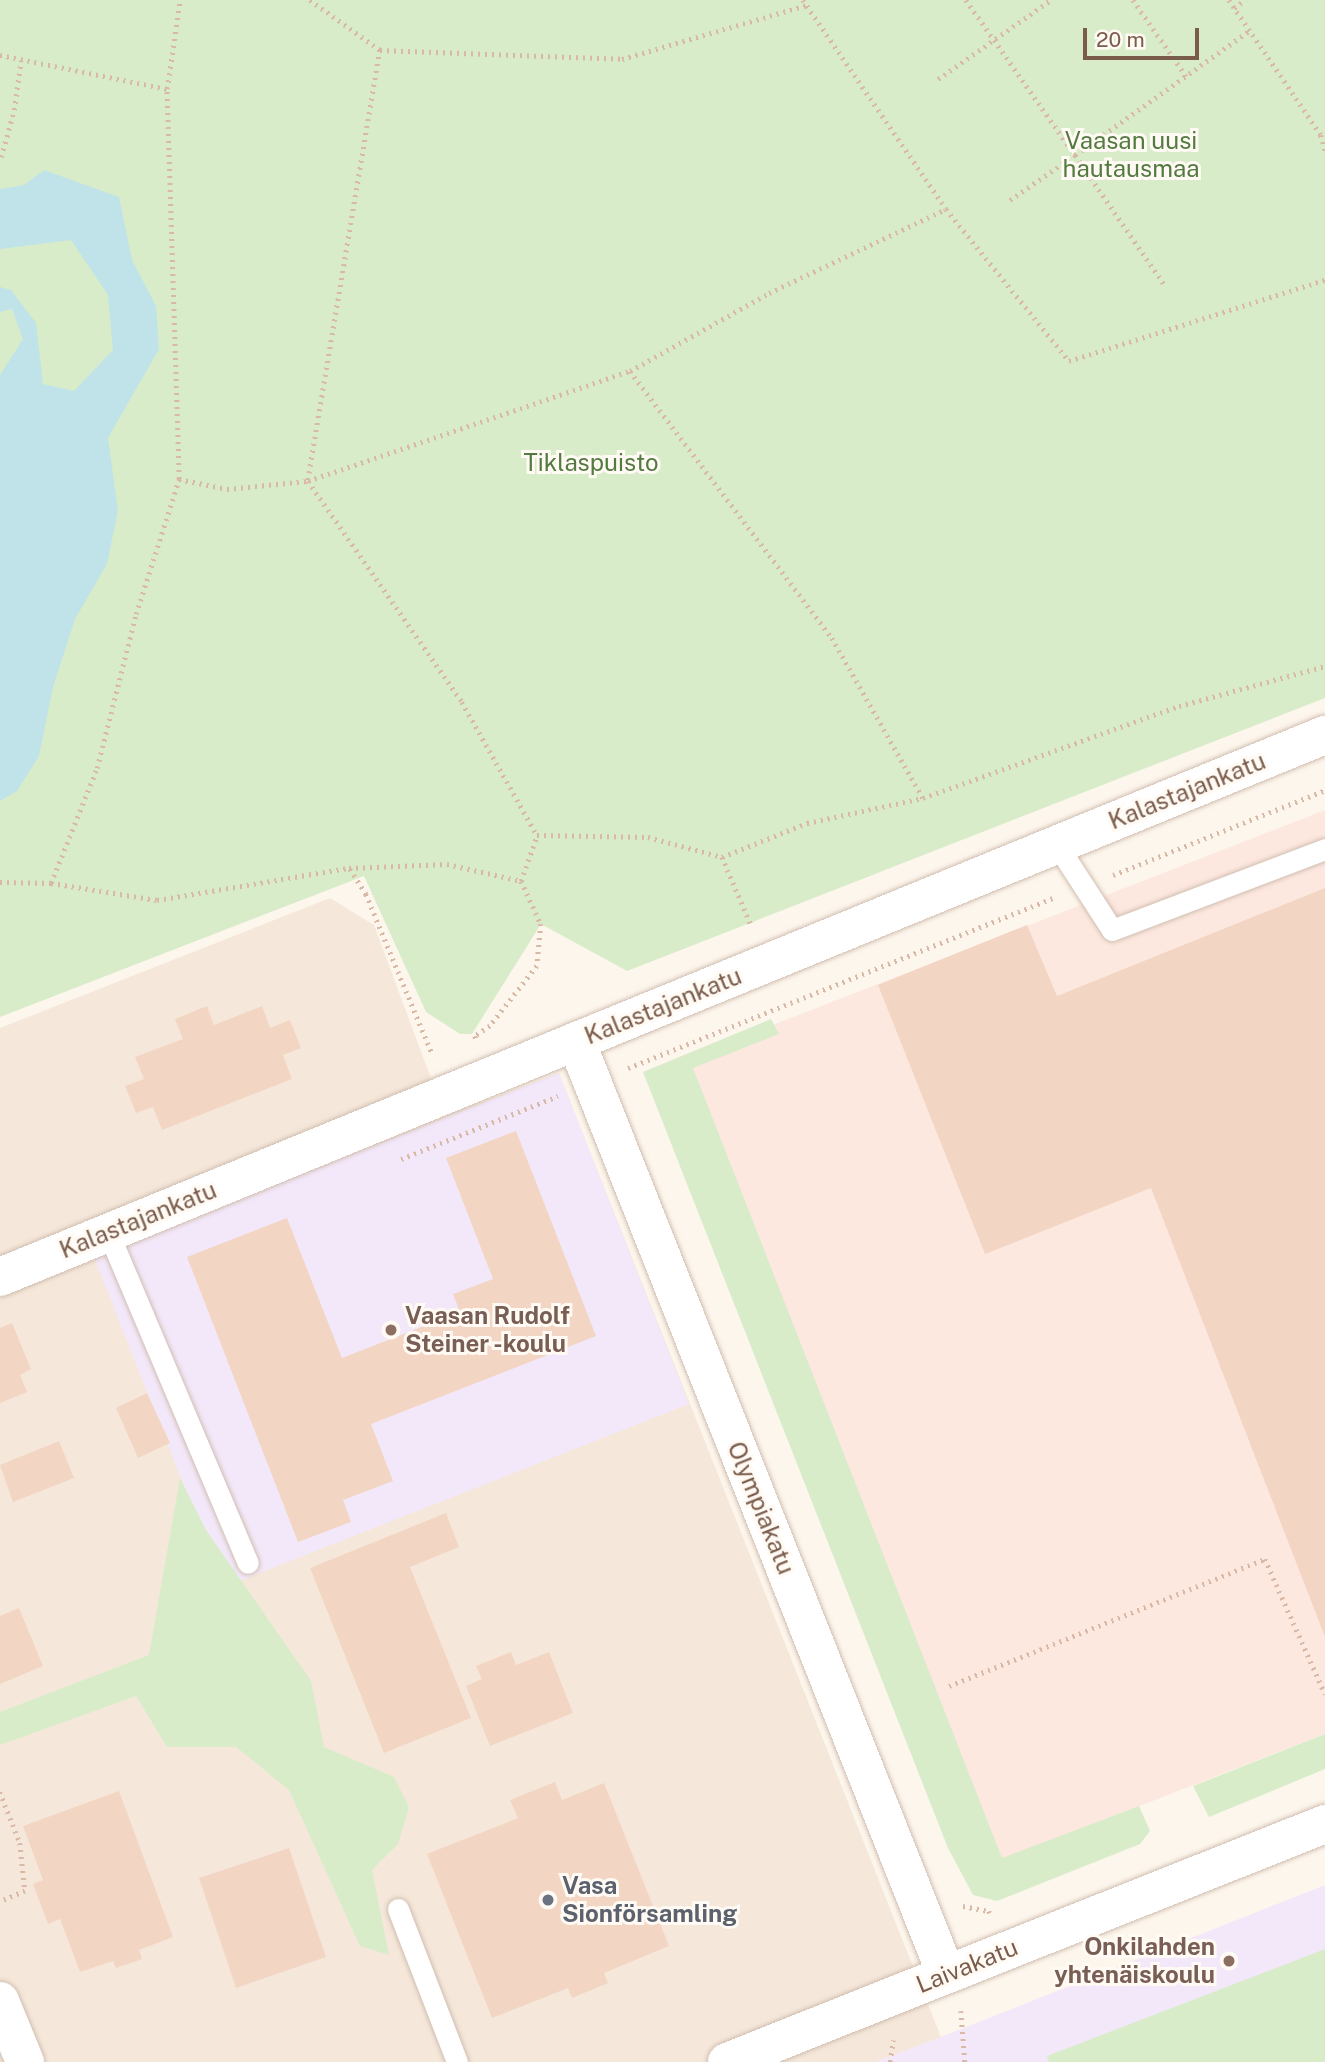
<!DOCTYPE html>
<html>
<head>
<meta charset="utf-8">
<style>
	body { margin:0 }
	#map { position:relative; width:1325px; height:2062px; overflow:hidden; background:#fdf6ec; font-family:"Public Sans",sans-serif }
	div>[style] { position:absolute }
	.residential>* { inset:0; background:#f5e8da }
	.commercial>* { inset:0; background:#fde8e0 }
	.education>* { inset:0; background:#f3e8fa }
	.green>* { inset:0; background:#d8ecc9 }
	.water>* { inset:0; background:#bfe3e8 }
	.building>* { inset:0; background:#f3d5c3 }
	.path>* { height:4.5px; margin-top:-2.25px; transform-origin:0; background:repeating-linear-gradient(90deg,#d9b8a5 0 2px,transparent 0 7px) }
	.roads { filter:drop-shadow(0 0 2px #d1beb0) drop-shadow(0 0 2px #d1beb0) }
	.service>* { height:21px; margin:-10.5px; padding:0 10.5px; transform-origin:10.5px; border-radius:10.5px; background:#fff }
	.minor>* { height:38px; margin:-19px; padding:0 19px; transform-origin:19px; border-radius:19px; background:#fff }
	.tertiary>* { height:38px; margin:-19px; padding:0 19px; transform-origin:19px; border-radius:19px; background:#fff }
	.secondary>* { height:38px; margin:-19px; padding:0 19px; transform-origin:19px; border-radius:19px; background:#fff }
	.dots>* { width:19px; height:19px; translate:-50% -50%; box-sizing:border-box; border:4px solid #fffaf3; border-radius:50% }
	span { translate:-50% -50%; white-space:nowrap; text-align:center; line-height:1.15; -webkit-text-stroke:6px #fffaf3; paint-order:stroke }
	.park-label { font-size:24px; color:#537a41 }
	.street-label { font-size:24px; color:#7a5c4d }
	.education-label { font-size:24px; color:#785e54; font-weight:700 }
	.left { translate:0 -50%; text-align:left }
	.right { translate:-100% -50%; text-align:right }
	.worship-label { font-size:24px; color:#5b616d; font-weight:700 }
	.scale { position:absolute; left:1083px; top:28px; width:116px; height:32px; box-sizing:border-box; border:4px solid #7a5c4d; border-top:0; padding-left:9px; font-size:21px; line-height:24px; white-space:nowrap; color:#7a5c4d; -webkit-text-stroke:5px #fffaf3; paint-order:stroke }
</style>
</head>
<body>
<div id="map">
	<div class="residential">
		<div style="clip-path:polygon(330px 898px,374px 925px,445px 1116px,559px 1073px,941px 2037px,876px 2062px,0 2062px,0 1028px)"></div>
	</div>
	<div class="commercial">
		<div style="clip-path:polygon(1325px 810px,1325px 1734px,972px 1871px,652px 1072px)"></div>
	</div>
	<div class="education">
		<div style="clip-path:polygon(559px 1073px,689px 1404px,224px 1587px,93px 1255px)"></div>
		<div style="clip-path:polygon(1325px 1885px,1325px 2062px,876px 2062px,941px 2037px)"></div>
	</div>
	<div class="green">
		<div style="clip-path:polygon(0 0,1325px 0,1325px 698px,627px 971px,541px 924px,472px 1034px,460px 1034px,426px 1012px,364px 876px,0 1017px)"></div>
		<div style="clip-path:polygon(771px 1019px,779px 1034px,693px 1068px,1002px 1858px,1139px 1806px,1150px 1831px,1140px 1844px,997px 1901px,973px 1895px,948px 1848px,643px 1072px)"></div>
		<div style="clip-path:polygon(180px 1478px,206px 1530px,311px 1681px,324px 1747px,394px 1777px,409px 1807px,398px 1844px,372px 1870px,389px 1955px,360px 1946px,289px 1790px,236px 1747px,167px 1747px,136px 1696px,0 1745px,0 1712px,149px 1655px)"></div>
		<div style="clip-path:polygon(1325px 1734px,1325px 1769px,1209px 1817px,1193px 1786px)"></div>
		<div style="clip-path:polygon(1325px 1949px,1325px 2062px,1049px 2062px,1047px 2056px)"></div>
	</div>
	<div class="water">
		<div style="clip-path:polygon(44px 170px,119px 197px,132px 260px,156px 306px,159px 349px,108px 438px,118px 511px,107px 564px,75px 619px,53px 687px,39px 756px,17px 791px,0 801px,0 375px,23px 339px,12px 309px,0 312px,0 287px,11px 290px,36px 323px,43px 384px,74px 391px,113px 350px,108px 295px,71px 240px,0 249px,0 189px,24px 185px)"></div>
	</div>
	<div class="building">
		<div style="clip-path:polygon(1325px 888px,1325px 1637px,1151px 1188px,985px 1254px,878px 985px,1027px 925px,1057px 996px)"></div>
		<div style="clip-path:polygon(207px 1006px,214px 1025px,262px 1006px,270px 1028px,290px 1020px,301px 1048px,283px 1055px,292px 1079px,162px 1130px,153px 1107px,136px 1113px,125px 1086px,144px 1079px,135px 1057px,183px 1039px,175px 1019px)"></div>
		<div style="clip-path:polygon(516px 1131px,596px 1336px,371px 1424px,393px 1481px,343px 1500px,351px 1522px,298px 1542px,187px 1257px,287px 1218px,342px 1358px,460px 1312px,453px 1294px,493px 1279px,446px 1158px)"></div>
		<div style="clip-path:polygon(12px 1323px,31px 1369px,20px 1375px,27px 1392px,0 1403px,0 1328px)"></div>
		<div style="clip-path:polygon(147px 1393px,170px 1443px,138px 1458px,116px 1408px)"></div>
		<div style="clip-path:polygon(59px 1441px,74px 1478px,13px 1502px,0 1465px)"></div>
		<div style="clip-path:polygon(446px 1513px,459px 1547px,410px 1567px,471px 1718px,384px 1753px,310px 1568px)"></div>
		<div style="clip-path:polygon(19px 1608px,43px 1666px,0 1684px,0 1616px)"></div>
		<div style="clip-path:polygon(511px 1652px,516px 1665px,549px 1652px,573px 1713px,490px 1746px,466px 1686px,482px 1679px,476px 1666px)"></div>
		<div style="clip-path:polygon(555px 1782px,562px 1800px,604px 1783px,669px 1946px,604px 1973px,608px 1983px,572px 1998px,568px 1988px,492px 2018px,427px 1854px,518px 1818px,510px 1800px)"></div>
		<div style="clip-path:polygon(119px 1791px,173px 1937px,139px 1950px,142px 1959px,116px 1968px,113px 1961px,80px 1972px,60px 1919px,48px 1924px,33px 1884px,43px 1880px,23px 1826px)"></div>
		<div style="clip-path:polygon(289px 1848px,326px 1957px,236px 1988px,199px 1878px)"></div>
	</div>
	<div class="path">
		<div style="left:310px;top:0;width:86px;rotate:35.5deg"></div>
		<div style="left:380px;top:50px;width:437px;rotate:99.5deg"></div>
		<div style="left:308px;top:481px;width:269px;rotate:55.1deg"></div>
		<div style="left:462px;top:702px;width:153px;rotate:60.6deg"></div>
		<div style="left:537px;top:835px;width:111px;rotate:1deg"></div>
		<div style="left:648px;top:837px;width:77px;rotate:15.1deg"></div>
		<div style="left:722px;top:857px;width:76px;rotate:66.8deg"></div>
		<div style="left:803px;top:0;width:253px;rotate:55.6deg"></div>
		<div style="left:946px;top:209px;width:196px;rotate:51deg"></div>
		<div style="left:1069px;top:361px;width:269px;rotate:-17.6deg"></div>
		<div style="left:966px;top:0;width:189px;rotate:54.9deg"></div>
		<div style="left:1075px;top:155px;width:215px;rotate:-35.5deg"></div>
		<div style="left:1133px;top:0;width:93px;rotate:55.1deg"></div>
		<div style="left:1229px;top:0;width:163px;rotate:55.7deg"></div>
		<div style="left:1321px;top:135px;width:16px;rotate:75deg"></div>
		<div style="left:1234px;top:8px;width:14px;rotate:-36deg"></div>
		<div style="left:380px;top:50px;width:242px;rotate:2.1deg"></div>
		<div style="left:622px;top:59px;width:193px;rotate:-16.3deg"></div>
		<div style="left:0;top:55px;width:170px;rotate:11.5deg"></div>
		<div style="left:938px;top:79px;width:138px;rotate:-35deg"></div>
		<div style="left:1px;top:157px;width:49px;rotate:-74.5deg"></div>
		<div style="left:14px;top:110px;width:50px;rotate:-82deg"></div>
		<div style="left:1010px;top:200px;width:79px;rotate:-34.7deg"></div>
		<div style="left:1075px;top:155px;width:157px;rotate:55.4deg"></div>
		<div style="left:630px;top:371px;width:335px;rotate:52.9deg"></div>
		<div style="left:832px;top:638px;width:184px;rotate:60.4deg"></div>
		<div style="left:179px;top:479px;width:49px;rotate:11.8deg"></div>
		<div style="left:227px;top:489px;width:81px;rotate:-5.6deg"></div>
		<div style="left:308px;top:481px;width:340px;rotate:-18.9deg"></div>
		<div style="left:630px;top:371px;width:159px;rotate:-29.3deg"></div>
		<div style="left:769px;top:293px;width:196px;rotate:-25.4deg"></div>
		<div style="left:722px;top:857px;width:92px;rotate:-21.8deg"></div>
		<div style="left:807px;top:823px;width:119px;rotate:-12.2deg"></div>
		<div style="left:923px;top:798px;width:272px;rotate:-19.8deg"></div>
		<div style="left:1179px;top:706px;width:151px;rotate:-15.3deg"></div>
		<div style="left:350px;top:869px;width:30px;rotate:57deg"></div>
		<div style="left:366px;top:894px;width:172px;rotate:67.5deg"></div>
		<div style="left:1113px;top:875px;width:228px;rotate:-21.8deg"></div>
		<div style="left:521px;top:881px;width:49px;rotate:-70.8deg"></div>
		<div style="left:0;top:882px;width:51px;rotate:1.1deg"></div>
		<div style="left:51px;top:883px;width:107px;rotate:9.1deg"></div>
		<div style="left:157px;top:900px;width:195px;rotate:-9.5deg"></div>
		<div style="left:349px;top:868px;width:98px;rotate:-2.3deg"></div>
		<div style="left:447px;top:864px;width:76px;rotate:12.9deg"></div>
		<div style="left:521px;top:881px;width:47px;rotate:65.1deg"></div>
		<div style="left:541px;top:924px;width:42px;rotate:95.4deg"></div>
		<div style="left:537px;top:966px;width:76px;rotate:128.1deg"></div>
		<div style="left:490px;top:1026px;width:18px;rotate:146deg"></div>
		<div style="left:475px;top:1036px;width:6px;rotate:72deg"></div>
		<div style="left:51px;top:883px;width:124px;rotate:-68.2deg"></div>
		<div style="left:97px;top:768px;width:159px;rotate:-75.8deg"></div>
		<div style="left:136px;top:614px;width:142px;rotate:-72.3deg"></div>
		<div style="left:179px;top:479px;width:390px;rotate:-91.8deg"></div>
		<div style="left:167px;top:89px;width:90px;rotate:-81.7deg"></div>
		<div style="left:628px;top:1068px;width:461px;rotate:-21.8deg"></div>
		<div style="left:401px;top:1159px;width:169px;rotate:-21.9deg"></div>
		<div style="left:949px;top:1686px;width:341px;rotate:-21.9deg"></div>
		<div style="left:1265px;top:1559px;width:148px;rotate:66deg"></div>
		<div style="left:0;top:1792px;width:55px;rotate:68.6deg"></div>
		<div style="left:20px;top:1843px;width:48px;rotate:84.1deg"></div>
		<div style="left:25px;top:1891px;width:23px;rotate:157deg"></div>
		<div style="left:963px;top:1906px;width:26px;rotate:11deg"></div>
		<div style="left:989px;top:1911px;width:5px;rotate:68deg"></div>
		<div style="left:961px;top:2011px;width:51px;rotate:85.5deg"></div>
		<div style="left:890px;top:2062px;width:22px;rotate:-82deg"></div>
	</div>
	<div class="roads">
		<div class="service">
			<div style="left:1057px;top:845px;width:101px;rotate:57.1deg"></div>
			<div style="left:1112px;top:930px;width:228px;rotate:-20.8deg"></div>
			<div style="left:108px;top:1232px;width:359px;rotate:67.1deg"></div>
			<div style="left:398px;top:1909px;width:164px;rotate:68.9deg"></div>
		</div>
		<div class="minor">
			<div style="left:576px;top:1041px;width:1004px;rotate:68.37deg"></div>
			<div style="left:727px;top:2062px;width:644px;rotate:-21.7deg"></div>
		</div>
		<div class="tertiary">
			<div style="left:0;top:1277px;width:1432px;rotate:-22.25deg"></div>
		</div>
		<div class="secondary">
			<div style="left:0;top:2001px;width:66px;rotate:67.7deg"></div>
		</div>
	</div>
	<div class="dots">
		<div style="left:391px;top:1330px;background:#8d6e63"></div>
		<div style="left:548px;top:1900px;background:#6b7280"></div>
		<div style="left:1229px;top:1961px;background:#8d6e63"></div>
	</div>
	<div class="park-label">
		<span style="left:1131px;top:155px">Vaasan uusi<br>hautausmaa</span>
		<span style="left:591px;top:463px">Tiklaspuisto</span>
	</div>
	<div class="street-label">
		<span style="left:1187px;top:791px;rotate:-22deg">Kalastajankatu</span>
		<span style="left:663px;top:1006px;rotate:-22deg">Kalastajankatu</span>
		<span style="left:138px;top:1220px;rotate:-22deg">Kalastajankatu</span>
		<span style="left:761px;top:1508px;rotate:68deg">Olympiakatu</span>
		<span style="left:967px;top:1966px;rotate:-22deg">Laivakatu</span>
	</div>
	<div class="education-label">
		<span class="left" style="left:405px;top:1330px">Vaasan Rudolf<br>Steiner -koulu</span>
		<span class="right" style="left:1215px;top:1961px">Onkilahden<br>yhtenäiskoulu</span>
	</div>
	<div class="worship-label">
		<span class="left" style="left:562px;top:1900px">Vasa<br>Sionförsamling</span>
	</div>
	<div class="scale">20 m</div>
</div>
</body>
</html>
